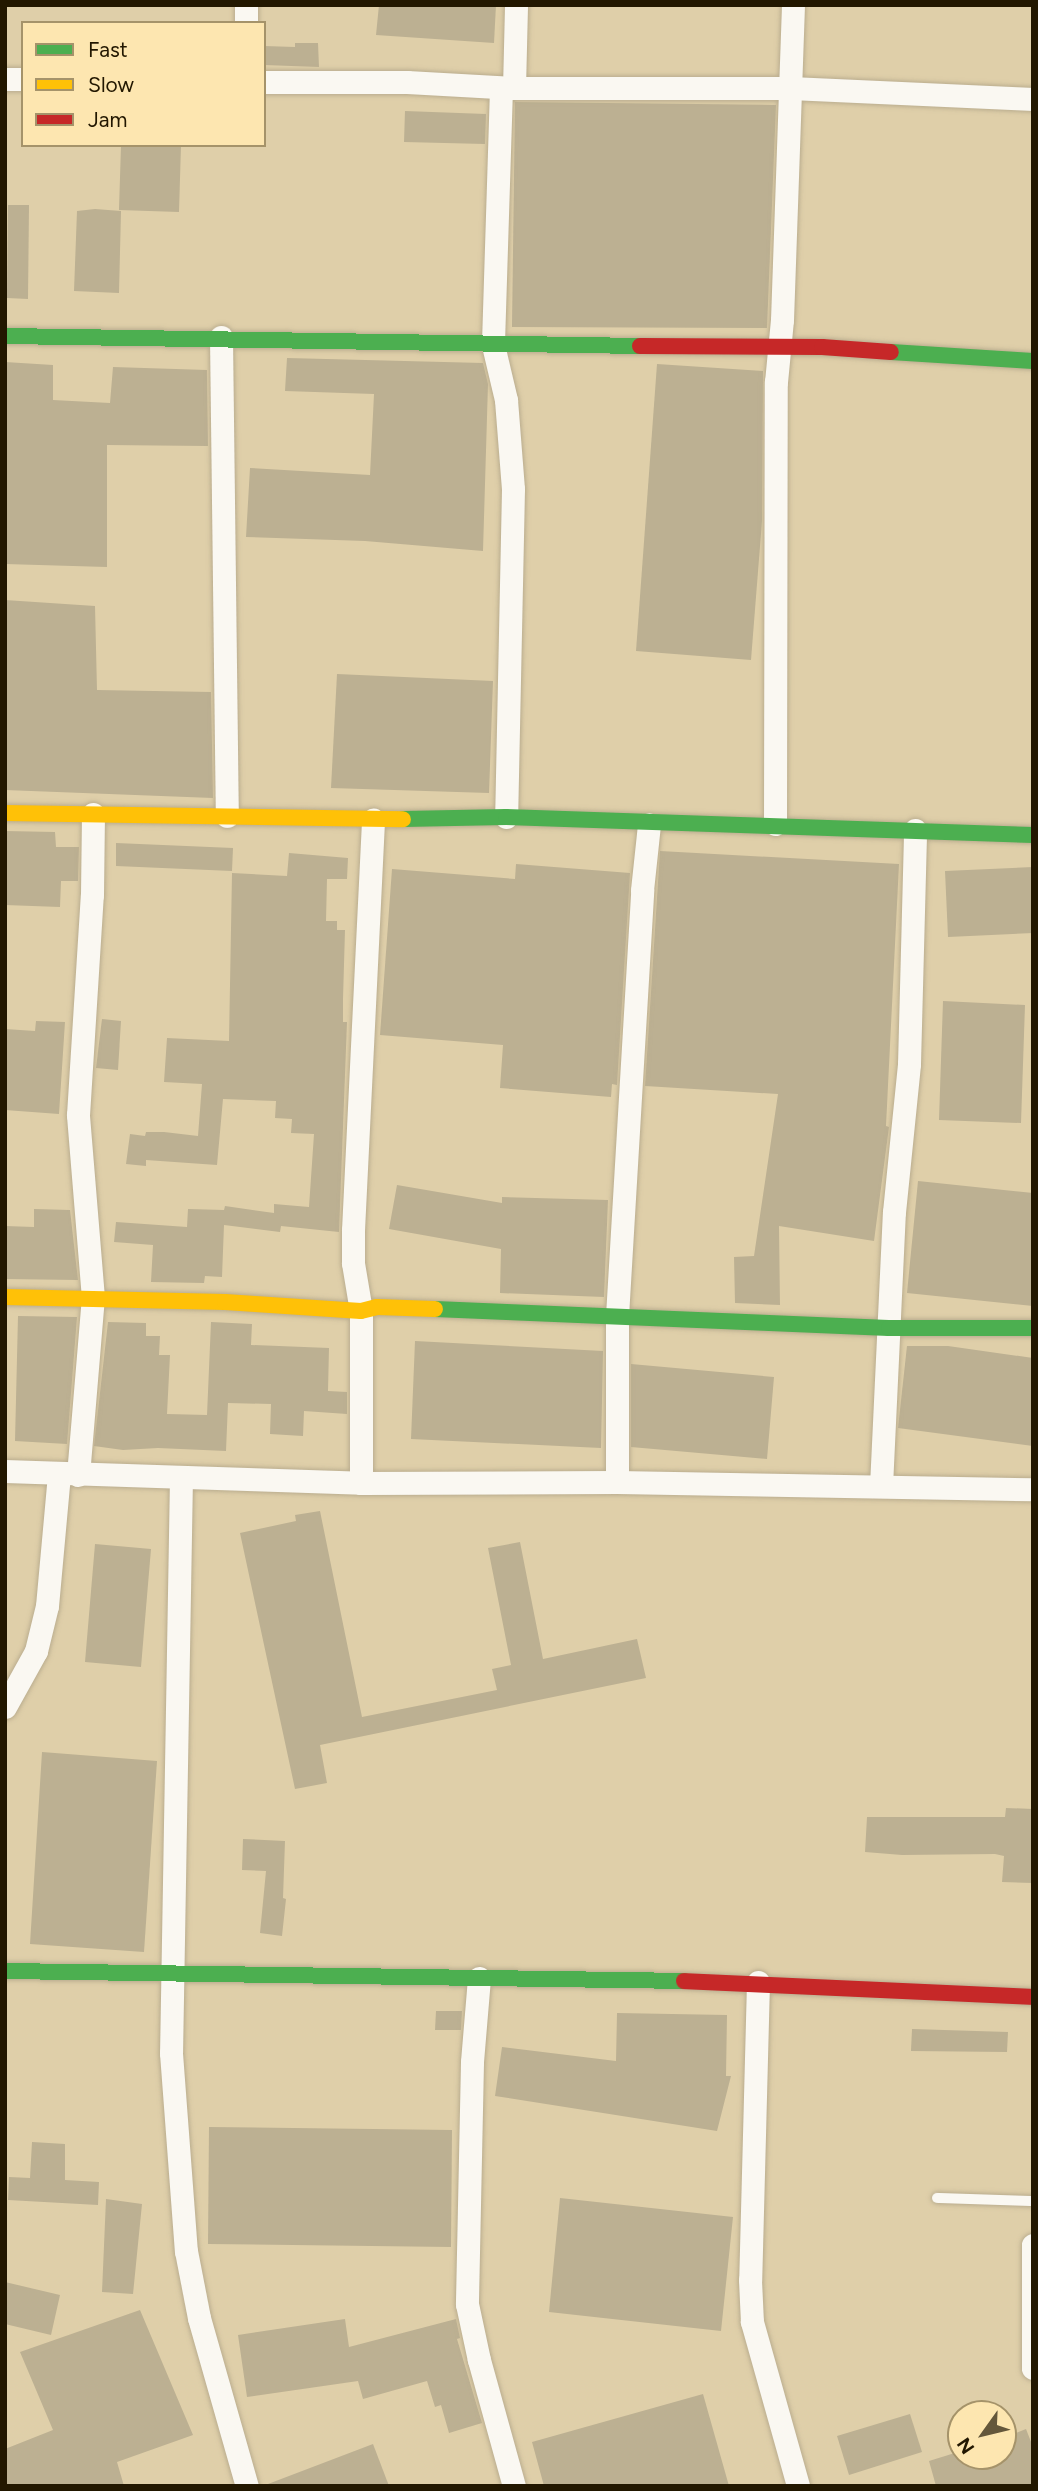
<!DOCTYPE html>
<html>
<head>
<meta charset="utf-8">
<style>
	body { margin:0 }
	#map { position:relative; width:1038px; height:2491px; overflow:hidden; background:#dfcfa9; font-family:Figtree,sans-serif }
	div>[style] { position:absolute }
	.building>* { inset:0; background:#bcb092 }
	.roads { filter:drop-shadow(0 0 2px #baad8f) drop-shadow(0 0 2px #baad8f) }
	.lane>* { height:10px; margin:-5px; padding:0 5px; transform-origin:5px; border-radius:5px; background:#faf8f2 }
	.street>* { height:23px; margin:-11.5px; padding:0 11.5px; transform-origin:11.5px; border-radius:11.5px; background:#faf8f2 }
	.fast>* { height:16px; margin:-8px; padding:0 8px; transform-origin:8px; border-radius:8px; background:#4caf50 }
	.slow>* { height:16px; margin:-8px; padding:0 8px; transform-origin:8px; border-radius:8px; background:#ffc107 }
	.jam>* { height:16px; margin:-8px; padding:0 8px; transform-origin:8px; border-radius:8px; background:#c62828 }
	span { translate:-50% -50%; white-space:nowrap; text-align:center; line-height:1.15; -webkit-text-stroke:6px #fde6b0; paint-order:stroke }
	.frame { position:absolute; inset:0; border:7px solid #221700; pointer-events:none }
	.legend { position:absolute; left:21px; top:21px; width:245px; height:126px; box-sizing:border-box; background:#fde6b0; border:2px solid #a5936a; margin:0; padding:9px 12px; list-style:none; font-size:21px; color:#221700 }
	.legend li { display:flex; align-items:center; gap:14px; height:35px }
	.legend b { width:35px; border:2px solid #a5936a }
	.north { position:absolute; left:947px; top:2400px; width:70px; height:70px; box-sizing:border-box; background:#fde6b0; border:2px solid #a5936a; border-radius:50%; rotate:236deg; font-size:19px; font-weight:700; line-height:28px; text-align:center; color:#221700 }
	.north::after { content:''; display:block; margin:auto; width:24px; height:32px; background:#64573b; clip-path:polygon(50% 0,100% 100%,50% 72%,0 100%) }
</style>
</head>
<body>
<div id="map">
	<div class="building">
		<div style="clip-path:polygon(379px 5px,496px 5px,494px 43px,376px 35px)"></div>
		<div style="clip-path:polygon(295px 43px,318px 43px,319px 67px,264px 65px,264px 46px,295px 47px)"></div>
		<div style="clip-path:polygon(515px 102px,776px 105px,767px 328px,512px 327px)"></div>
		<div style="clip-path:polygon(405px 111px,486px 114px,485px 144px,404px 142px)"></div>
		<div style="clip-path:polygon(121px 145px,181px 145px,179px 212px,119px 210px)"></div>
		<div style="clip-path:polygon(8px 205px,29px 205px,28px 299px,7px 298px)"></div>
		<div style="clip-path:polygon(95px 209px,121px 211px,119px 293px,74px 291px,77px 211px)"></div>
		<div style="clip-path:polygon(287px 358px,483px 363px,488px 384px,483px 551px,365px 541px,246px 537px,250px 468px,370px 475px,374px 394px,285px 391px)"></div>
		<div style="clip-path:polygon(5px 362px,53px 365px,53px 400px,110px 403px,113px 367px,207px 370px,208px 446px,107px 445px,107px 567px,5px 564px)"></div>
		<div style="clip-path:polygon(657px 364px,763px 371px,762px 521px,751px 660px,636px 651px)"></div>
		<div style="clip-path:polygon(5px 600px,95px 606px,97px 690px,211px 692px,213px 798px,5px 790px)"></div>
		<div style="clip-path:polygon(337px 674px,493px 681px,489px 793px,331px 788px)"></div>
		<div style="clip-path:polygon(5px 831px,55px 832px,56px 847px,79px 847px,78px 881px,61px 881px,60px 907px,5px 905px)"></div>
		<div style="clip-path:polygon(116px 843px,233px 848px,232px 871px,116px 866px)"></div>
		<div style="clip-path:polygon(660px 851px,899px 864px,886px 1126px,889px 1127px,874px 1241px,779px 1226px,780px 1305px,735px 1303px,734px 1257px,754px 1256px,778px 1094px,645px 1086px)"></div>
		<div style="clip-path:polygon(289px 853px,348px 858px,347px 879px,327px 879px,326px 921px,337px 921px,337px 930px,345px 930px,343px 999px,343px 1022px,347px 1022px,339px 1232px,281px 1226px,280px 1232px,224px 1225px,222px 1277px,205px 1276px,204px 1283px,151px 1282px,153px 1245px,114px 1242px,116px 1222px,187px 1227px,188px 1209px,224px 1210px,225px 1206px,274px 1213px,274px 1204px,309px 1207px,314px 1134px,291px 1133px,292px 1119px,275px 1118px,276px 1101px,223px 1099px,217px 1165px,146px 1160px,146px 1166px,126px 1164px,130px 1134px,145px 1136px,146px 1132px,164px 1132px,198px 1136px,202px 1084px,164px 1082px,167px 1038px,229px 1041px,232px 873px,287px 876px)"></div>
		<div style="clip-path:polygon(516px 864px,630px 873px,617px 1085px,612px 1084px,611px 1097px,500px 1088px,503px 1045px,380px 1035px,392px 869px,515px 879px)"></div>
		<div style="clip-path:polygon(1033px 867px,1033px 933px,948px 937px,945px 871px)"></div>
		<div style="clip-path:polygon(943px 1001px,1025px 1005px,1021px 1123px,939px 1120px)"></div>
		<div style="clip-path:polygon(102px 1019px,121px 1021px,118px 1070px,96px 1068px)"></div>
		<div style="clip-path:polygon(36px 1021px,65px 1022px,59px 1114px,5px 1110px,5px 1029px,35px 1031px)"></div>
		<div style="clip-path:polygon(918px 1181px,1033px 1193px,1033px 1306px,907px 1293px)"></div>
		<div style="clip-path:polygon(397px 1185px,502px 1203px,502px 1197px,608px 1200px,604px 1297px,500px 1293px,501px 1249px,389px 1229px)"></div>
		<div style="clip-path:polygon(34px 1209px,70px 1210px,78px 1280px,5px 1279px,5px 1226px,34px 1227px)"></div>
		<div style="clip-path:polygon(18px 1316px,77px 1317px,67px 1444px,15px 1441px)"></div>
		<div style="clip-path:polygon(108px 1322px,146px 1323px,146px 1336px,160px 1336px,159px 1355px,170px 1355px,167px 1414px,207px 1415px,211px 1322px,252px 1324px,251px 1345px,329px 1348px,328px 1391px,347px 1392px,347px 1414px,304px 1411px,303px 1436px,270px 1434px,271px 1404px,228px 1403px,226px 1451px,158px 1448px,123px 1450px,94px 1446px)"></div>
		<div style="clip-path:polygon(415px 1341px,603px 1351px,601px 1448px,411px 1439px)"></div>
		<div style="clip-path:polygon(907px 1346px,948px 1346px,1033px 1358px,1033px 1446px,898px 1428px)"></div>
		<div style="clip-path:polygon(631px 1364px,774px 1377px,767px 1459px,631px 1447px)"></div>
		<div style="clip-path:polygon(320px 1511px,362px 1717px,497px 1690px,492px 1669px,511px 1665px,488px 1548px,520px 1542px,543px 1659px,637px 1639px,646px 1678px,320px 1745px,327px 1783px,295px 1789px,240px 1533px,296px 1521px,295px 1515px)"></div>
		<div style="clip-path:polygon(95px 1544px,151px 1549px,141px 1667px,85px 1662px)"></div>
		<div style="clip-path:polygon(42px 1752px,157px 1761px,144px 1952px,30px 1944px)"></div>
		<div style="clip-path:polygon(1006px 1808px,1033px 1809px,1033px 1883px,1002px 1882px,1004px 1856px,995px 1854px,902px 1855px,865px 1852px,867px 1817px,1005px 1817px)"></div>
		<div style="clip-path:polygon(243px 1839px,285px 1841px,283px 1898px,286px 1899px,282px 1936px,260px 1933px,266px 1871px,242px 1870px)"></div>
		<div style="clip-path:polygon(436px 2011px,462px 2011px,461px 2030px,435px 2030px)"></div>
		<div style="clip-path:polygon(617px 2013px,727px 2015px,726px 2076px,731px 2076px,717px 2131px,495px 2096px,502px 2047px,616px 2061px)"></div>
		<div style="clip-path:polygon(912px 2029px,1008px 2032px,1007px 2052px,911px 2051px)"></div>
		<div style="clip-path:polygon(209px 2127px,452px 2130px,451px 2247px,208px 2244px)"></div>
		<div style="clip-path:polygon(32px 2142px,65px 2144px,65px 2180px,99px 2182px,98px 2205px,8px 2200px,9px 2177px,30px 2178px)"></div>
		<div style="clip-path:polygon(560px 2198px,733px 2217px,721px 2331px,549px 2312px)"></div>
		<div style="clip-path:polygon(106px 2199px,142px 2204px,133px 2294px,102px 2292px)"></div>
		<div style="clip-path:polygon(5px 2282px,60px 2295px,51px 2335px,5px 2324px)"></div>
		<div style="clip-path:polygon(140px 2310px,193px 2435px,117px 2462px,124px 2486px,5px 2486px,5px 2449px,53px 2430px,20px 2352px)"></div>
		<div style="clip-path:polygon(345px 2319px,349px 2347px,456px 2319px,460px 2338px,457px 2339px,482px 2423px,449px 2433px,441px 2405px,435px 2407px,427px 2381px,363px 2399px,358px 2381px,247px 2397px,238px 2335px)"></div>
		<div style="clip-path:polygon(703px 2394px,729px 2486px,544px 2486px,532px 2442px)"></div>
		<div style="clip-path:polygon(910px 2414px,922px 2452px,849px 2475px,837px 2436px)"></div>
		<div style="clip-path:polygon(1026px 2429px,1033px 2447px,1033px 2486px,936px 2486px,929px 2461px,958px 2452px,959px 2456px,1003px 2456px,1003px 2438px)"></div>
		<div style="clip-path:polygon(373px 2444px,389px 2486px,268px 2486px,268px 2484px)"></div>
	</div>
	<div class="roads">
		<div class="lane">
			<div style="left:937px;top:2198px;width:96px;rotate:1.8deg"></div>
		</div>
		<div class="street">
			<div style="left:246px;top:23px;width:18px;rotate:-90deg"></div>
			<div style="left:5px;top:79px;width:18px"></div>
			<div style="left:264px;top:82px;width:143px"></div>
			<div style="left:407px;top:82px;width:107px;rotate:3.2deg"></div>
			<div style="left:514px;top:88px;width:277px"></div>
			<div style="left:791px;top:88px;width:242px;rotate:2.6deg"></div>
			<div style="left:501px;top:88px;width:257px;rotate:91.8deg"></div>
			<div style="left:493px;top:345px;width:57px;rotate:76.7deg"></div>
			<div style="left:506px;top:400px;width:89px;rotate:85.5deg"></div>
			<div style="left:513px;top:489px;width:328px;rotate:91.2deg"></div>
			<div style="left:514px;top:88px;width:83px;rotate:-88.6deg"></div>
			<div style="left:221px;top:337px;width:479px;rotate:89.3deg"></div>
			<div style="left:775px;top:824px;width:442px;rotate:-89.9deg"></div>
			<div style="left:776px;top:382px;width:62px;rotate:-84.5deg"></div>
			<div style="left:782px;top:320px;width:315px;rotate:-88deg"></div>
			<div style="left:5px;top:1471px;width:356px;rotate:1.9deg"></div>
			<div style="left:361px;top:1483px;width:256px;rotate:-0.2deg"></div>
			<div style="left:617px;top:1482px;width:416px;rotate:1deg"></div>
			<div style="left:78px;top:1475px;width:178px;rotate:-85.2deg"></div>
			<div style="left:93px;top:1298px;width:184px;rotate:-94.7deg"></div>
			<div style="left:78px;top:1115px;width:220px;rotate:-86.4deg"></div>
			<div style="left:92px;top:895px;width:81px;rotate:-89.3deg"></div>
			<div style="left:181px;top:1477px;width:576px;rotate:90.99deg"></div>
			<div style="left:171px;top:2053px;width:199px;rotate:85.7deg"></div>
			<div style="left:186px;top:2251px;width:68px;rotate:79deg"></div>
			<div style="left:199px;top:2318px;width:175px;rotate:74.1deg"></div>
			<div style="left:617px;top:1482px;width:166px;rotate:-90deg"></div>
			<div style="left:617px;top:1316px;width:427px;rotate:-86.6deg"></div>
			<div style="left:642px;top:890px;width:66px;rotate:-83.9deg"></div>
			<div style="left:361px;top:1483px;width:172px;rotate:-90deg"></div>
			<div style="left:361px;top:1311px;width:49px;rotate:-99.5deg"></div>
			<div style="left:353px;top:1263px;width:33px;rotate:-90deg"></div>
			<div style="left:353px;top:1230px;width:411px;rotate:-87.2deg"></div>
			<div style="left:881px;top:1486px;width:274px;rotate:-87.3deg"></div>
			<div style="left:894px;top:1212px;width:149px;rotate:-84.2deg"></div>
			<div style="left:909px;top:1064px;width:234px;rotate:-88.5deg"></div>
			<div style="left:5px;top:1707px;width:64px;rotate:-61deg"></div>
			<div style="left:36px;top:1651px;width:46px;rotate:-76.3deg"></div>
			<div style="left:47px;top:1606px;width:133px;rotate:-84.8deg"></div>
			<div style="left:479px;top:1978px;width:84px;rotate:94.8deg"></div>
			<div style="left:472px;top:2062px;width:242px;rotate:91.2deg"></div>
			<div style="left:467px;top:2304px;width:57px;rotate:77.9deg"></div>
			<div style="left:479px;top:2360px;width:131px;rotate:74.5deg"></div>
			<div style="left:758px;top:1982px;width:298px;rotate:91.5deg"></div>
			<div style="left:750px;top:2280px;width:42px;rotate:87.3deg"></div>
			<div style="left:752px;top:2322px;width:170px;rotate:74.3deg"></div>
			<div style="left:1033px;top:2245px;width:123px;rotate:90deg"></div>
		</div>
		<div class="fast">
			<div style="left:5px;top:336px;width:635px;rotate:0.9deg"></div>
			<div style="left:891px;top:352px;width:142px;rotate:3.6deg"></div>
			<div style="left:403px;top:819px;width:103px;rotate:-1.1deg"></div>
			<div style="left:506px;top:817px;width:527px;rotate:1.96deg"></div>
			<div style="left:435px;top:1309px;width:454px;rotate:2.4deg"></div>
			<div style="left:889px;top:1328px;width:144px"></div>
			<div style="left:5px;top:1971px;width:679px;rotate:0.84deg"></div>
		</div>
		<div class="slow">
			<div style="left:5px;top:813px;width:398px;rotate:0.9deg"></div>
			<div style="left:5px;top:1297px;width:220px;rotate:1.3deg"></div>
			<div style="left:225px;top:1302px;width:136px;rotate:3.8deg"></div>
			<div style="left:361px;top:1311px;width:16px;rotate:-14deg"></div>
			<div style="left:377px;top:1307px;width:58px;rotate:2deg"></div>
		</div>
		<div class="jam">
			<div style="left:640px;top:346px;width:182px;rotate:0.3deg"></div>
			<div style="left:822px;top:347px;width:69px;rotate:4.1deg"></div>
			<div style="left:684px;top:1981px;width:349px;rotate:2.6deg"></div>
		</div>
	</div>
	<div class="frame"></div>
	<ul class="legend">
	<li><b style="height:9px;background:#4caf50"></b>Fast</li>
	<li><b style="height:9px;background:#ffc107"></b>Slow</li>
	<li><b style="height:9px;background:#c62828"></b>Jam</li>
	</ul>
	<div class="north">N</div>
</div>
</body>
</html>
